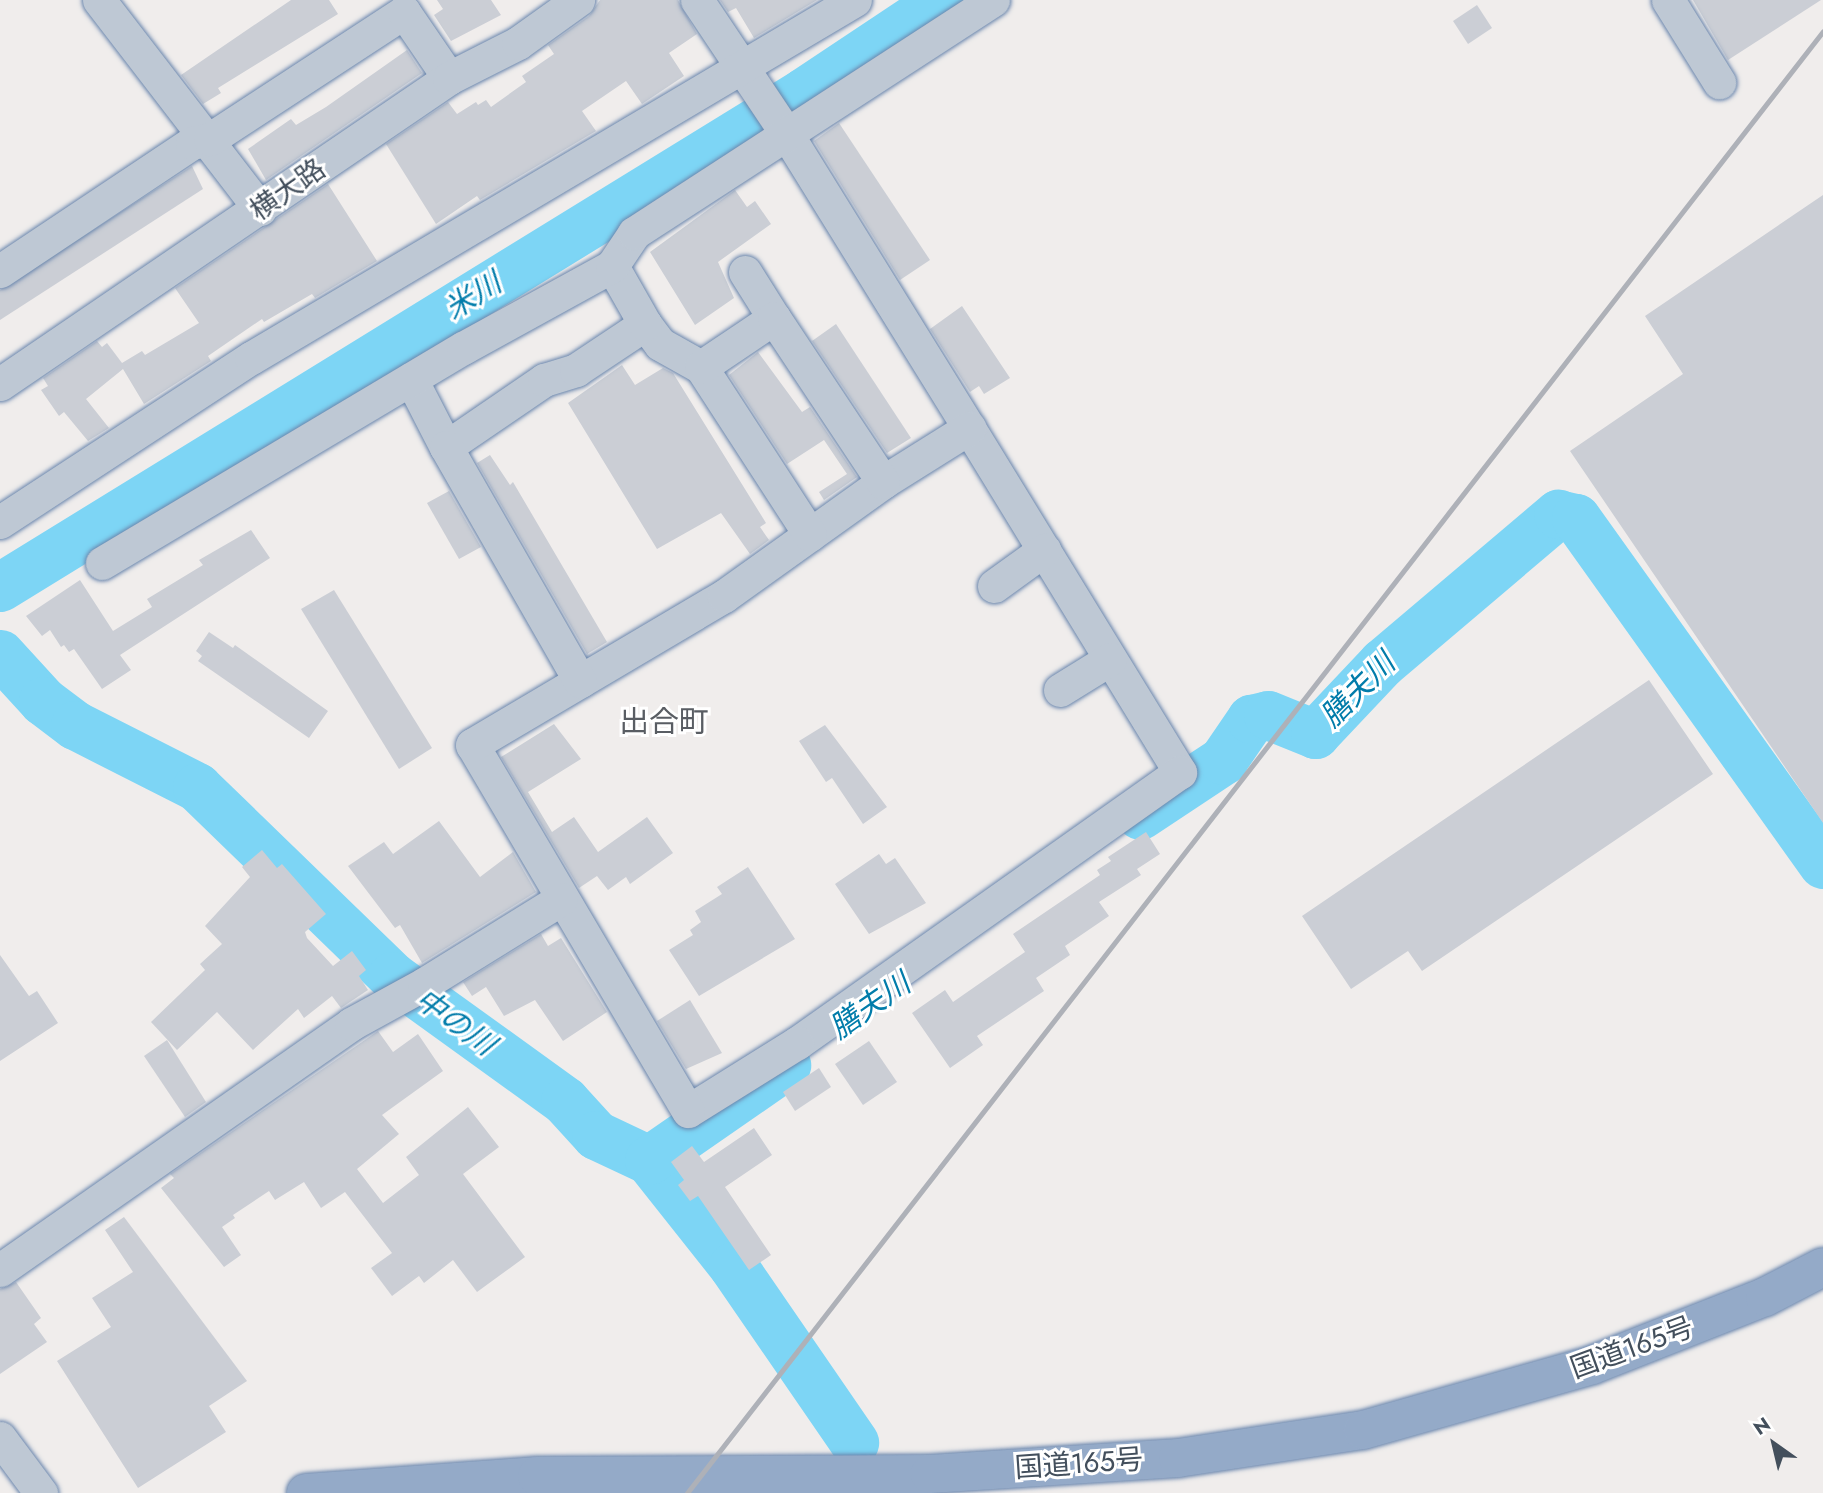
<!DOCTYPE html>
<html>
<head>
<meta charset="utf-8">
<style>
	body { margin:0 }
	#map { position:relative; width:1823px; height:1493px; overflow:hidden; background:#f0edec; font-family:Jost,"Noto Sans JP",sans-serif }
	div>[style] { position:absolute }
	.river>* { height:49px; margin:-24.5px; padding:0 24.5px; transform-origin:24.5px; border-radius:24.5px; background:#7dd5f5 }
	.building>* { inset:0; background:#cbced5 }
	.roads { filter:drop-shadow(0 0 2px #6a86ad) drop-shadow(0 0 2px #6a86ad) }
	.minor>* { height:33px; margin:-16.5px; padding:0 16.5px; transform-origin:16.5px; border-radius:16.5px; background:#bec8d4 }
	.trunk>* { height:38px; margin:-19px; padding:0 19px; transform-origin:19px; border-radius:19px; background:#94aac8 }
	.rail>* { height:5px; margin:-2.5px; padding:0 2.5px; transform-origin:2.5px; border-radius:2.5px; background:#aeb1b8 }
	span { translate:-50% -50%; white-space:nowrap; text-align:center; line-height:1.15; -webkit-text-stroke:6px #fff; paint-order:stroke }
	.street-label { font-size:28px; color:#434f5c }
	.water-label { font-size:30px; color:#017caa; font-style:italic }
	.neighbourhood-label { font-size:30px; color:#595d63 }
	.north { position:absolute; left:1739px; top:1409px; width:70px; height:70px; -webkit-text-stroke:5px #fff; paint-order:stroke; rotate:326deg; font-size:19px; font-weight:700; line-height:28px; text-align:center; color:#434f5c }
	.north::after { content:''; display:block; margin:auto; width:24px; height:32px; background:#434f5c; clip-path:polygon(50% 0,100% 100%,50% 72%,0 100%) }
</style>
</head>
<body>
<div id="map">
	<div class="river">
		<div style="left:0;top:587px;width:944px;rotate:-31.62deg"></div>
		<div style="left:804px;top:92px;width:166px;rotate:-33.7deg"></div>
		<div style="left:0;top:654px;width:64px;rotate:47.5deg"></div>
		<div style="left:43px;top:701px;width:40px;rotate:37deg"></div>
		<div style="left:75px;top:725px;width:137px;rotate:26.9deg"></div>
		<div style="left:197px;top:787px;width:272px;rotate:44.1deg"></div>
		<div style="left:392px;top:976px;width:213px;rotate:35.8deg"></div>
		<div style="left:565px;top:1101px;width:46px;rotate:47.6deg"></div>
		<div style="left:596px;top:1135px;width:59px;rotate:25.3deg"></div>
		<div style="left:649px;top:1160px;width:135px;rotate:51.6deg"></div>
		<div style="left:733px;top:1266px;width:214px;rotate:55.5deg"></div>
		<div style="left:1140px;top:815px;width:100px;rotate:-33.5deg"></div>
		<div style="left:1223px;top:760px;width:50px;rotate:-55.7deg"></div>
		<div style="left:1251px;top:719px;width:17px;rotate:-13deg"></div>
		<div style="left:1268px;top:715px;width:51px;rotate:22deg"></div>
		<div style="left:1315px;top:734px;width:98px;rotate:-46.7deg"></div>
		<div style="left:1382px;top:663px;width:231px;rotate:-40.3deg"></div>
		<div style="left:1558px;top:514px;width:18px;rotate:13deg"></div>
		<div style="left:1576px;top:518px;width:425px;rotate:54.5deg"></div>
		<div style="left:649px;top:1160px;width:167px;rotate:-34.7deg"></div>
	</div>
	<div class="building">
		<div style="clip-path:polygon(291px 0,329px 0,338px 14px,218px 88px,221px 93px,203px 104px,181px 75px)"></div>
		<div style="clip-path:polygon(437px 0,491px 0,501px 15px,451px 41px,434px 15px,443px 9px)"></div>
		<div style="clip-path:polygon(600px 0,678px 0,697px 34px,669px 53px,684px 76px,642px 104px,626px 81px,582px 111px,596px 131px,480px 200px,477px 196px,436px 224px,386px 144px,448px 102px,457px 114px,476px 102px,478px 105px,486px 100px,491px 107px,526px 82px,522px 76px,554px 54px,548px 45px,589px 16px)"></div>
		<div style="clip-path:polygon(720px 0,817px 0,754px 38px,736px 8px,728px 12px)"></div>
		<div style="clip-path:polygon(1693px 0,1821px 0,1728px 60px)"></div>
		<div style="clip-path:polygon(1477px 5px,1492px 28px,1468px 44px,1453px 21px)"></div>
		<div style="clip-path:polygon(407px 50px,422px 73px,266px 180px,248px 149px,291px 119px,296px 125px,326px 107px)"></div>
		<div style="clip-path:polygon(839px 123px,930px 260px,900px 280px,814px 141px)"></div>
		<div style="clip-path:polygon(192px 166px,203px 189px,0 320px,0 290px)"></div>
		<div style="clip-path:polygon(328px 184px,377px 261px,315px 298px,312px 294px,264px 322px,262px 319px,208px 356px,211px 361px,144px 404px,123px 369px,86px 399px,109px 428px,88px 441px,64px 412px,59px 416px,41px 390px,48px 386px,43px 378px,97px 341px,102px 347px,107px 343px,122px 363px,142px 351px,145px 355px,199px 323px,175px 288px)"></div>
		<div style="clip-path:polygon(735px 190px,747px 207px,755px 201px,771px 224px,718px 262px,734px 298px,695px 325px,650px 252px)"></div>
		<div style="clip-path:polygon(1823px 195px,1823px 823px,1570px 451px,1683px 374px,1645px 316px)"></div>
		<div style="clip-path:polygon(962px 306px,1010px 378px,984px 394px,979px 386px,970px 392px,930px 329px)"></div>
		<div style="clip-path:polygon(836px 324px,911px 438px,887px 453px,812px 341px)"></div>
		<div style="clip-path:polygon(758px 352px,802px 412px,810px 407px,857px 477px,824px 500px,819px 492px,847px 474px,824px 440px,787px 464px,729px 375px)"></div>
		<div style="clip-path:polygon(622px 365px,635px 385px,663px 368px,673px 373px,766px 523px,760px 527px,769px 540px,750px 554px,721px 513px,657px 549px,568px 403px)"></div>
		<div style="clip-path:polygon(490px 455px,510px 485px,513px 482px,607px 642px,587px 654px,477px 463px)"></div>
		<div style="clip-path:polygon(449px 491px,481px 547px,459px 559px,427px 503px)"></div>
		<div style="clip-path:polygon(251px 530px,270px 558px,120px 655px,131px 670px,102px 689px,74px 649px,69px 652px,64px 645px,61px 647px,50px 630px,42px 636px,26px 616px,80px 580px,113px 631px,152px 607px,147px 599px,203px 565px,199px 560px)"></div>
		<div style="clip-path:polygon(334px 590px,432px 748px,399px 769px,301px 609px)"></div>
		<div style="clip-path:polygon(209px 632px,233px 648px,235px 645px,328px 711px,309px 738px,198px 661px,202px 656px,196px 651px)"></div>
		<div style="clip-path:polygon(1649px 680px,1713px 774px,1422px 971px,1408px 951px,1351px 989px,1302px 916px)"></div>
		<div style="clip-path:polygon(554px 724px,581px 759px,528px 792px,552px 832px,574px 817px,598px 852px,647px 817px,673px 853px,630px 884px,626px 877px,608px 890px,597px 876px,579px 888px,501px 757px)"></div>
		<div style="clip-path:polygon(825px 725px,887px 807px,863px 824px,832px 778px,826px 782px,799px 741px)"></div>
		<div style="clip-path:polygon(439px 821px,480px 877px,513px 852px,536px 892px,422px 963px,400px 925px,395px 928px,348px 866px,384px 842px,393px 854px)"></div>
		<div style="clip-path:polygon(1146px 832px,1160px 854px,1137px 869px,1141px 875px,1099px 902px,1109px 916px,1065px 946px,1070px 955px,1036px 978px,1044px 991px,977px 1036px,983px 1045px,950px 1068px,912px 1013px,945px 990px,953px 1002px,1025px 952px,1013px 934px,1100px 875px,1097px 870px,1111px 861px,1108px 857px)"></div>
		<div style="clip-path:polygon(262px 850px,277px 868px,282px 864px,326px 914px,305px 932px,307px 938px,333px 966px,352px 951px,366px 970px,359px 976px,368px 990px,341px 1008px,332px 996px,304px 1018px,298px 1009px,253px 1050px,217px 1012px,177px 1050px,151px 1022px,205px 970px,200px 964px,222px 944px,205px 926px,250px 877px,242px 867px)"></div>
		<div style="clip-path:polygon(879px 854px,886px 864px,895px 858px,926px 903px,869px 934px,835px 884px)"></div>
		<div style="clip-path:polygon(748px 867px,795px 939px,699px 996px,669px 950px,693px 935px,690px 930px,701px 922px,695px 911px,722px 894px,717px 887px)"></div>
		<div style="clip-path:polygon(541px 934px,548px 946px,561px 938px,607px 1012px,563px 1041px,535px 1000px,504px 1016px,486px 987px,472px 996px,463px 982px)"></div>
		<div style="clip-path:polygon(0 955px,29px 996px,37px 991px,58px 1023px,0 1061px)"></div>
		<div style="clip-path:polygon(690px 1000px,722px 1053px,686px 1069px,657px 1021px)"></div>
		<div style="clip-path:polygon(378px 1031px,393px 1052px,418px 1034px,443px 1071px,382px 1115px,399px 1134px,357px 1169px,383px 1203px,419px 1175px,406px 1157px,468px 1107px,499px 1147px,463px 1174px,525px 1257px,477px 1292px,453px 1260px,424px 1283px,419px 1276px,392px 1296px,371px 1268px,392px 1253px,345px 1192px,321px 1208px,304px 1182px,275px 1200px,269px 1191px,233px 1215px,235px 1218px,222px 1227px,241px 1255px,224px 1267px,161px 1188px,174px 1178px,170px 1174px)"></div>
		<div style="clip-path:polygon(167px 1040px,206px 1102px,185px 1117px,144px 1056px)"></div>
		<div style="clip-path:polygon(869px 1041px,897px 1082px,863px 1105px,835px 1064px)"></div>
		<div style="clip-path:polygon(819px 1068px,831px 1087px,795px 1111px,783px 1092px)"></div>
		<div style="clip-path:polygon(754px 1128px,772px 1155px,725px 1187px,771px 1255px,749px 1270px,698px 1196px,690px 1201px,678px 1185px,684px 1180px,671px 1162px,692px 1146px,704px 1162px)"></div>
		<div style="clip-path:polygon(124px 1217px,247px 1381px,209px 1406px,226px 1432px,138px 1488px,57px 1361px,111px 1327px,92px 1298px,133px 1272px,105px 1230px)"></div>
		<div style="clip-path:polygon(16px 1282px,41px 1318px,34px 1324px,47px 1342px,0 1374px,0 1289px)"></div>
	</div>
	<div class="roads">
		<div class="minor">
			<div style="left:99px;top:0;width:264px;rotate:52.4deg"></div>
			<div style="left:697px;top:0;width:164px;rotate:56.2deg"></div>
			<div style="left:788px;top:136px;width:344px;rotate:58.2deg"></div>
			<div style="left:969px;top:428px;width:404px;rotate:58.5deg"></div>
			<div style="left:1180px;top:772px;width:469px;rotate:144.7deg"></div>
			<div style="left:797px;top:1043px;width:128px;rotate:148deg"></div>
			<div style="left:688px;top:1111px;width:425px;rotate:-120.5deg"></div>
			<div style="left:472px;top:745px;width:293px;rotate:-30.6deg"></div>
			<div style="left:724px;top:596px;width:196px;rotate:-35.6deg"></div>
			<div style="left:883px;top:482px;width:102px;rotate:-32.1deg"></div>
			<div style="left:1668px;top:0;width:97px;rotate:58.1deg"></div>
			<div style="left:0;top:271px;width:231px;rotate:-33.7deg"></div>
			<div style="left:192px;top:143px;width:18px;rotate:-13deg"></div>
			<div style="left:210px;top:139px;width:232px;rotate:-33.2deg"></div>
			<div style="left:404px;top:12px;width:80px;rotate:55.7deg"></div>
			<div style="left:745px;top:272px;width:54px;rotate:57.8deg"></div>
			<div style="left:645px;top:324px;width:25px;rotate:53deg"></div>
			<div style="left:660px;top:344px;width:47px;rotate:29.3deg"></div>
			<div style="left:701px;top:367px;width:200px;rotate:57deg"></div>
			<div style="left:701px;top:367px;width:88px;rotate:-33.9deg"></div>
			<div style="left:774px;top:318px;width:197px;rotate:56.4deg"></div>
			<div style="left:411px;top:379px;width:76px;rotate:62.8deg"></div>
			<div style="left:446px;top:447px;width:119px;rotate:-34.4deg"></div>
			<div style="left:544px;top:380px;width:34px;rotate:-17deg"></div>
			<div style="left:576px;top:370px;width:83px;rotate:-33.7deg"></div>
			<div style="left:645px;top:324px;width:67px;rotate:-119.6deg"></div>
			<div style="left:0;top:384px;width:543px;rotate:-34.27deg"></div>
			<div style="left:449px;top:78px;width:77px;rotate:-26.9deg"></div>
			<div style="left:518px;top:43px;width:74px;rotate:-35.6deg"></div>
			<div style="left:446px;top:447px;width:270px;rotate:60.2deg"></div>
			<div style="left:0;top:522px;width:300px;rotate:-33.2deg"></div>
			<div style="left:251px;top:358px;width:702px;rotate:-30.66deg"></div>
			<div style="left:102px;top:563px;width:420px;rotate:-30.8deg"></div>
			<div style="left:463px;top:348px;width:170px;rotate:-28.8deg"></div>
			<div style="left:612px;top:266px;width:40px;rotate:-56deg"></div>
			<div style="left:634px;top:233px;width:428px;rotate:-33deg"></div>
			<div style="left:994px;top:586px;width:62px;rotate:-35.8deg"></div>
			<div style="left:1060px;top:690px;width:59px;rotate:-31.8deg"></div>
			<div style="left:0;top:1270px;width:429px;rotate:-35deg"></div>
			<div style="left:351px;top:1024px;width:83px;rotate:-28.7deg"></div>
			<div style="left:424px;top:984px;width:161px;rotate:-31.8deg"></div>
			<div style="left:0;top:1438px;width:69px;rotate:53.3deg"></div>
		</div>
		<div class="trunk">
			<div style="left:306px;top:1493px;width:232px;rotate:-4.2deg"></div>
			<div style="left:537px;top:1476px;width:393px;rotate:-0.3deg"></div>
			<div style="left:930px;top:1474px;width:249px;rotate:-3.7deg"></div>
			<div style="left:1178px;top:1458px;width:187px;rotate:-8.6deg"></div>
			<div style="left:1363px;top:1430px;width:238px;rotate:-15.8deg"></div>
			<div style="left:1592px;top:1365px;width:186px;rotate:-21.5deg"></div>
			<div style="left:1765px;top:1297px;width:65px;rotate:-27.3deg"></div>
		</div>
	</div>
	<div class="rail">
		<div style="left:687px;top:1493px;width:1851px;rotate:-52.15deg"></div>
	</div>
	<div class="street-label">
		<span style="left:288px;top:190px;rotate:-35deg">横大路</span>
		<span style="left:1632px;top:1348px;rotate:-20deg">国道165号</span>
		<span style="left:1079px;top:1464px;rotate:-4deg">国道165号</span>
	</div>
	<div class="water-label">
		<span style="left:473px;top:296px;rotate:-32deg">米川</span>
		<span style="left:1358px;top:690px;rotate:-45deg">膳夫川</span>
		<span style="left:870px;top:1006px;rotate:-35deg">膳夫川</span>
		<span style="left:455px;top:1022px;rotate:36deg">中の川</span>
	</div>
	<div class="neighbourhood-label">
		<span style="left:664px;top:722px">出合町</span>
	</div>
	<div class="north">N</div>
</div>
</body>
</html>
